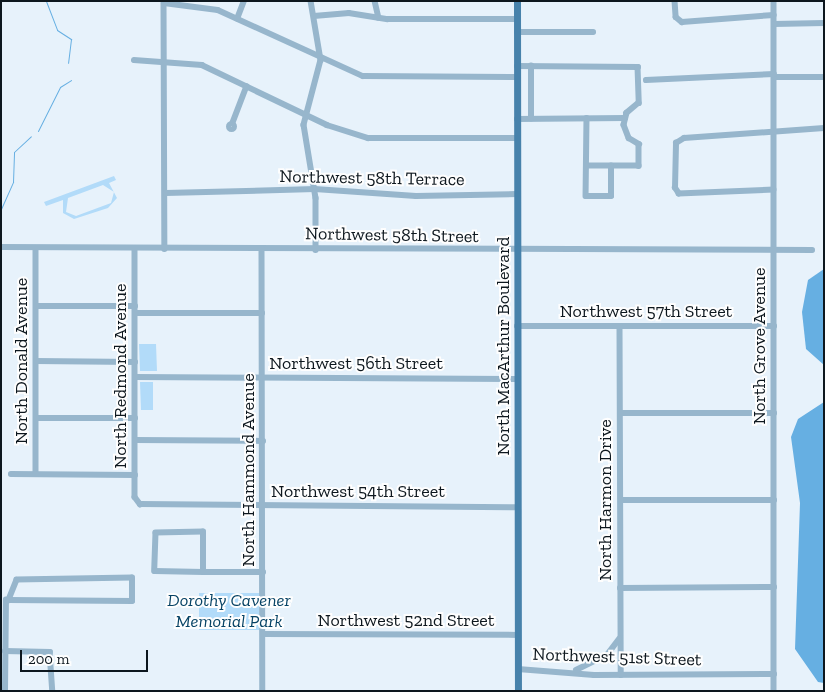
<!DOCTYPE html>
<html>
<head>
<meta charset="utf-8">
<style>
	body { margin:0 }
	#map { position:relative; width:825px; height:692px; overflow:hidden; background:#e7f2fb; font-family:"Zilla Slab",serif }
	div>[style] { position:absolute }
	.green>* { inset:0; background:#b2dbf9 }
	.water>* { inset:0; background:#66afe2 }
	.stream>* { height:1px; margin:-0.5px; padding:0 0.5px; transform-origin:0.5px; border-radius:0.5px; background:#66afe2 }
	.minor>* { height:5.5px; margin:-2.75px; padding:0 2.75px; transform-origin:2.75px; border-radius:2.75px; background:#97b6cc }
	.minor>.ring { margin:-2.75px; padding:0; box-sizing:content-box; background:none; border:5.5px solid #97b6cc; border-radius:50% }
	.major>* { height:7px; margin:-3.5px; padding:0 3.5px; transform-origin:3.5px; border-radius:3.5px; background:#4782ab }
	span { translate:-50% -50%; white-space:nowrap; text-align:center; line-height:1.15; -webkit-text-stroke:4px #fefefe; paint-order:stroke }
	.street-label { font-size:18px; color:#0d171e }
	.park-label { font-size:18px; color:#074365; font-style:italic }
	.frame { position:absolute; inset:0; border:2px solid #0d171e; pointer-events:none }
	.scale { position:absolute; left:20px; top:650px; width:128px; height:22px; box-sizing:border-box; border:2px solid #0d171e; border-top:0; padding-left:6px; font-size:15px; line-height:18px; white-space:nowrap; color:#0d171e; -webkit-text-stroke:4px #fefefe; paint-order:stroke }
</style>
</head>
<body>
<div id="map">
	<div class="green">
		<div style="clip-path:polygon(evenodd,114px 176px,116px 180px,109px 183px,117px 198px,108px 208px,74px 219px,63px 213px,63px 200px,46px 206px,44px 202px,114px 176px,103px 185px,114px 192px,111px 203px,76px 216px,66px 212px,68px 198px,103px 185px)"></div>
		<div style="clip-path:polygon(139px 344px,156px 344px,157px 371px,140px 371px)"></div>
		<div style="clip-path:polygon(140px 382px,153px 382px,153px 410px,141px 410px)"></div>
		<div style="clip-path:polygon(199px 593px,259px 593px,259px 630px,199px 630px)"></div>
	</div>
	<div class="water">
		<div style="clip-path:polygon(824px 269px,824px 365px,806px 349px,802px 312px,808px 280px)"></div>
		<div style="clip-path:polygon(824px 402px,824px 683px,818px 682px,795px 649px,800px 503px,791px 437px,798px 419px)"></div>
	</div>
	<div class="stream">
		<div style="left:46px;top:1px;width:31px;rotate:69deg"></div>
		<div style="left:57px;top:30px;width:17px;rotate:33deg"></div>
		<div style="left:71px;top:39px;width:24px;rotate:97deg"></div>
		<div style="left:38px;top:131px;width:49px;rotate:-63.4deg"></div>
		<div style="left:60px;top:87px;width:13px;rotate:-32deg"></div>
		<div style="left:1px;top:209px;width:30px;rotate:-66deg"></div>
		<div style="left:13px;top:182px;width:30px;rotate:-88deg"></div>
		<div style="left:14px;top:152px;width:23px;rotate:-43deg"></div>
	</div>
	<div class="minor">
		<div style="left:164px;top:1px;width:248px;rotate:89.8deg"></div>
		<div style="left:311px;top:1px;width:60px;rotate:80.4deg"></div>
		<div style="left:321px;top:60px;width:67px;rotate:104.7deg"></div>
		<div style="left:304px;top:125px;width:74px;rotate:80.7deg"></div>
		<div style="left:316px;top:198px;width:52px;rotate:90deg"></div>
		<div style="left:375px;top:1px;width:17px;rotate:77deg"></div>
		<div style="left:675px;top:1px;width:16px;rotate:86deg"></div>
		<div style="left:676px;top:17px;width:8px;rotate:40deg"></div>
		<div style="left:682px;top:22px;width:92px;rotate:-4.4deg"></div>
		<div style="left:774px;top:1px;width:690px;rotate:90deg"></div>
		<div style="left:164px;top:3px;width:54px;rotate:7.4deg"></div>
		<div style="left:218px;top:10px;width:159px;rotate:24.5deg"></div>
		<div style="left:363px;top:76px;width:154px;rotate:0.4deg"></div>
		<div style="left:314px;top:16px;width:35px;rotate:-5deg"></div>
		<div style="left:349px;top:13px;width:39px;rotate:9deg"></div>
		<div style="left:388px;top:19px;width:129px"></div>
		<div style="left:237px;top:19px;width:19px;rotate:-69deg"></div>
		<div style="left:774px;top:24px;width:50px;rotate:-1.1deg"></div>
		<div style="left:517px;top:32px;width:76px"></div>
		<div style="left:134px;top:60px;width:68px;rotate:4.2deg"></div>
		<div style="left:202px;top:65px;width:139px;rotate:25.6deg"></div>
		<div style="left:327px;top:125px;width:43px;rotate:17.6deg"></div>
		<div style="left:368px;top:138px;width:149px"></div>
		<div style="left:517px;top:66px;width:121px;rotate:0.5deg"></div>
		<div style="left:638px;top:67px;width:36px;rotate:88deg"></div>
		<div style="left:639px;top:103px;width:16px;rotate:140deg"></div>
		<div style="left:627px;top:113px;width:12px;rotate:104deg"></div>
		<div style="left:624px;top:125px;width:14px;rotate:69deg"></div>
		<div style="left:629px;top:138px;width:12px;rotate:31deg"></div>
		<div style="left:639px;top:144px;width:22px;rotate:90deg"></div>
		<div style="left:639px;top:166px;width:52px;rotate:180deg"></div>
		<div style="left:774px;top:77px;width:50px"></div>
		<div style="left:646px;top:80px;width:128px;rotate:-2.7deg"></div>
		<div style="left:587px;top:118px;width:78px;rotate:90.7deg"></div>
		<div style="left:586px;top:196px;width:25px"></div>
		<div style="left:611px;top:196px;width:30px;rotate:-90deg"></div>
		<div style="left:517px;top:119px;width:108px;rotate:-0.5deg"></div>
		<div style="left:531px;top:119px;width:53px;rotate:-90deg"></div>
		<div class="ring" style="left:228.5px;top:123.5px;width:1.5px;height:1.5px"></div>
		<div style="left:232px;top:124px;width:40px;rotate:-69deg"></div>
		<div style="left:774px;top:190px;width:95px;rotate:177.6deg"></div>
		<div style="left:679px;top:194px;width:7px;rotate:-124deg"></div>
		<div style="left:675px;top:188px;width:45px;rotate:-88.7deg"></div>
		<div style="left:676px;top:143px;width:9px;rotate:-32deg"></div>
		<div style="left:684px;top:138px;width:140px;rotate:-4.1deg"></div>
		<div style="left:166px;top:193px;width:149px;rotate:-1.5deg"></div>
		<div style="left:315px;top:189px;width:101px;rotate:4deg"></div>
		<div style="left:416px;top:196px;width:101px;rotate:-1.1deg"></div>
		<div style="left:1px;top:247px;width:811px;rotate:0.21deg"></div>
		<div style="left:36px;top:248px;width:226px;rotate:90deg"></div>
		<div style="left:135px;top:249px;width:248px;rotate:90deg"></div>
		<div style="left:135px;top:497px;width:9px;rotate:54deg"></div>
		<div style="left:140px;top:504px;width:378px;rotate:0.5deg"></div>
		<div style="left:262px;top:249px;width:442px;rotate:89.9deg"></div>
		<div style="left:36px;top:306px;width:99px"></div>
		<div style="left:135px;top:313px;width:127px"></div>
		<div style="left:517px;top:326px;width:257px"></div>
		<div style="left:620px;top:326px;width:349px;rotate:89.8deg"></div>
		<div style="left:36px;top:361px;width:99px;rotate:0.6deg"></div>
		<div style="left:135px;top:377px;width:383px;rotate:0.3deg"></div>
		<div style="left:620px;top:413px;width:154px"></div>
		<div style="left:36px;top:418px;width:99px"></div>
		<div style="left:135px;top:440px;width:128px;rotate:0.4deg"></div>
		<div style="left:11px;top:474px;width:124px;rotate:0.5deg"></div>
		<div style="left:621px;top:500px;width:153px"></div>
		<div style="left:203px;top:572px;width:40px;rotate:-90deg"></div>
		<div style="left:203px;top:532px;width:47px;rotate:178.8deg"></div>
		<div style="left:156px;top:533px;width:38px;rotate:92deg"></div>
		<div style="left:155px;top:571px;width:48px;rotate:1.2deg"></div>
		<div style="left:203px;top:572px;width:60px"></div>
		<div style="left:620px;top:588px;width:154px;rotate:-0.4deg"></div>
		<div style="left:263px;top:634px;width:255px;rotate:0.2deg"></div>
		<div style="left:5px;top:651px;width:45px;rotate:1.3deg"></div>
		<div style="left:50px;top:652px;width:39px;rotate:86deg"></div>
		<div style="left:518px;top:669px;width:76px;rotate:4.5deg"></div>
		<div style="left:594px;top:675px;width:180px;rotate:-0.3deg"></div>
		<div style="left:576px;top:670px;width:34px;rotate:-26deg"></div>
		<div style="left:607px;top:655px;width:20px;rotate:-53deg"></div>
		<div style="left:5px;top:691px;width:91px;rotate:-89.4deg"></div>
		<div style="left:6px;top:600px;width:3px"></div>
		<div style="left:9px;top:600px;width:123px;rotate:0.5deg"></div>
		<div style="left:132px;top:601px;width:23px;rotate:-90deg"></div>
		<div style="left:132px;top:578px;width:115px;rotate:179deg"></div>
		<div style="left:17px;top:580px;width:22px;rotate:112deg"></div>
	</div>
	<div class="major">
		<div style="left:517px;top:1px;width:690px;rotate:89.92deg"></div>
	</div>
	<div class="street-label">
		<span style="left:372px;top:178px;rotate:1deg">Northwest 58th Terrace</span>
		<span style="left:392px;top:235px;rotate:1deg">Northwest 58th Street</span>
		<span style="left:646px;top:311px">Northwest 57th Street</span>
		<span style="left:503px;top:346px;rotate:-90deg">North MacArthur Boulevard</span>
		<span style="left:759px;top:346px;rotate:-90deg">North Grove Avenue</span>
		<span style="left:21px;top:361px;rotate:-90deg">North Donald Avenue</span>
		<span style="left:356px;top:363px">Northwest 56th Street</span>
		<span style="left:120px;top:376px;rotate:-90deg">North Redmond Avenue</span>
		<span style="left:248px;top:470px;rotate:-90deg">North Hammond Avenue</span>
		<span style="left:358px;top:491px">Northwest 54th Street</span>
		<span style="left:605px;top:500px;rotate:-90deg">North Harmon Drive</span>
		<span style="left:406px;top:620px">Northwest 52nd Street</span>
		<span style="left:617px;top:657px;rotate:2deg">Northwest 51st Street</span>
	</div>
	<div class="park-label">
		<span style="left:229px;top:611px">Dorothy Cavener<br>Memorial Park</span>
	</div>
	<div class="frame"></div>
	<div class="scale">200 m</div>
</div>
</body>
</html>
